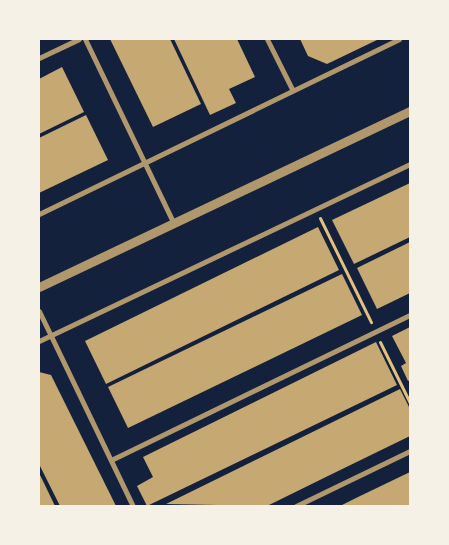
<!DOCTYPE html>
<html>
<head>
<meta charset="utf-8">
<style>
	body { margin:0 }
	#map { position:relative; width:449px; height:545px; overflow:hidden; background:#14213d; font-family:Manrope,sans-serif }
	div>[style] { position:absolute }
	.building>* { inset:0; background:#c6a872 }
	.path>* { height:3px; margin:-1.5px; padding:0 1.5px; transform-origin:1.5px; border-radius:1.5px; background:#e5c07b }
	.minor>* { height:5px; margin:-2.5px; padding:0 2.5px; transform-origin:2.5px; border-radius:2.5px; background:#b1986c }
	.tertiary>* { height:9px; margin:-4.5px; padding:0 4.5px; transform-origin:4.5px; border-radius:4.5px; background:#b1986c }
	span { translate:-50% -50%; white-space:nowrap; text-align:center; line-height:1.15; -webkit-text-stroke:5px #f6f1e7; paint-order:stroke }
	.frame { position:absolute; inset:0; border:40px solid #f6f1e7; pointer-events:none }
</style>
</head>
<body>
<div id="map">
	<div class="building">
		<div style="clip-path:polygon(110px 39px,170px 39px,201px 104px,153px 127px)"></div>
		<div style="clip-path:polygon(174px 39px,237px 39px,255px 77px,229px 89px,236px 103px,210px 115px)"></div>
		<div style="clip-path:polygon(300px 39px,379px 39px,327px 64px,308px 56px)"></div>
		<div style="clip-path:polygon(62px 67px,84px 112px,39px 134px,39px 79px)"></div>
		<div style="clip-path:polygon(86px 115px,108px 160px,39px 193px,39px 138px)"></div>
		<div style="clip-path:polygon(410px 183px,410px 237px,354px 264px,332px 220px)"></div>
		<div style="clip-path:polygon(318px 227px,339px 270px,106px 384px,85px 341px)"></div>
		<div style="clip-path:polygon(410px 242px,410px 293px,377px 309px,357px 268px)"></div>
		<div style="clip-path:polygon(342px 274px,362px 315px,128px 428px,108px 387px)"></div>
		<div style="clip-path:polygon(410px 327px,410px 380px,408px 381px,401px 366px,406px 363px,392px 336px)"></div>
		<div style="clip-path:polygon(376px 342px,397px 385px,147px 506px,137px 486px,153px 477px,143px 457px)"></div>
		<div style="clip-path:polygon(39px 372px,51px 375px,116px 506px,60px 506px,39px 464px)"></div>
		<div style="clip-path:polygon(400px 389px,410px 409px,410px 436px,330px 475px,267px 506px,166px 504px)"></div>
		<div style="clip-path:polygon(410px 472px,410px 506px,340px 506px,356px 498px)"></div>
		<div style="clip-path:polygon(39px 473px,42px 479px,55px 506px,39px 506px)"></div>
	</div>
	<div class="path">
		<div style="left:320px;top:218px;width:116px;rotate:63.9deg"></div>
		<div style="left:380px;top:342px;width:68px;rotate:63.8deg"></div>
	</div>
	<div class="minor">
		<div style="left:85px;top:39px;width:203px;rotate:64.3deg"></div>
		<div style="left:267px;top:39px;width:56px;rotate:63.4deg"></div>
		<div style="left:39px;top:58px;width:44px;rotate:-25.4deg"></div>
		<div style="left:39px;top:214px;width:400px;rotate:-25.9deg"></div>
		<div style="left:39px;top:311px;width:216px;rotate:64.3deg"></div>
		<div style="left:39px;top:341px;width:411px;rotate:-25.5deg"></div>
		<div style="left:111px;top:460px;width:332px;rotate:-25.9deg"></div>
		<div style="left:296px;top:506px;width:127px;rotate:-25.8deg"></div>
	</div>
	<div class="tertiary">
		<div style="left:39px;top:287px;width:411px;rotate:-25.4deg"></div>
	</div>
	<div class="frame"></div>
</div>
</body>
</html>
